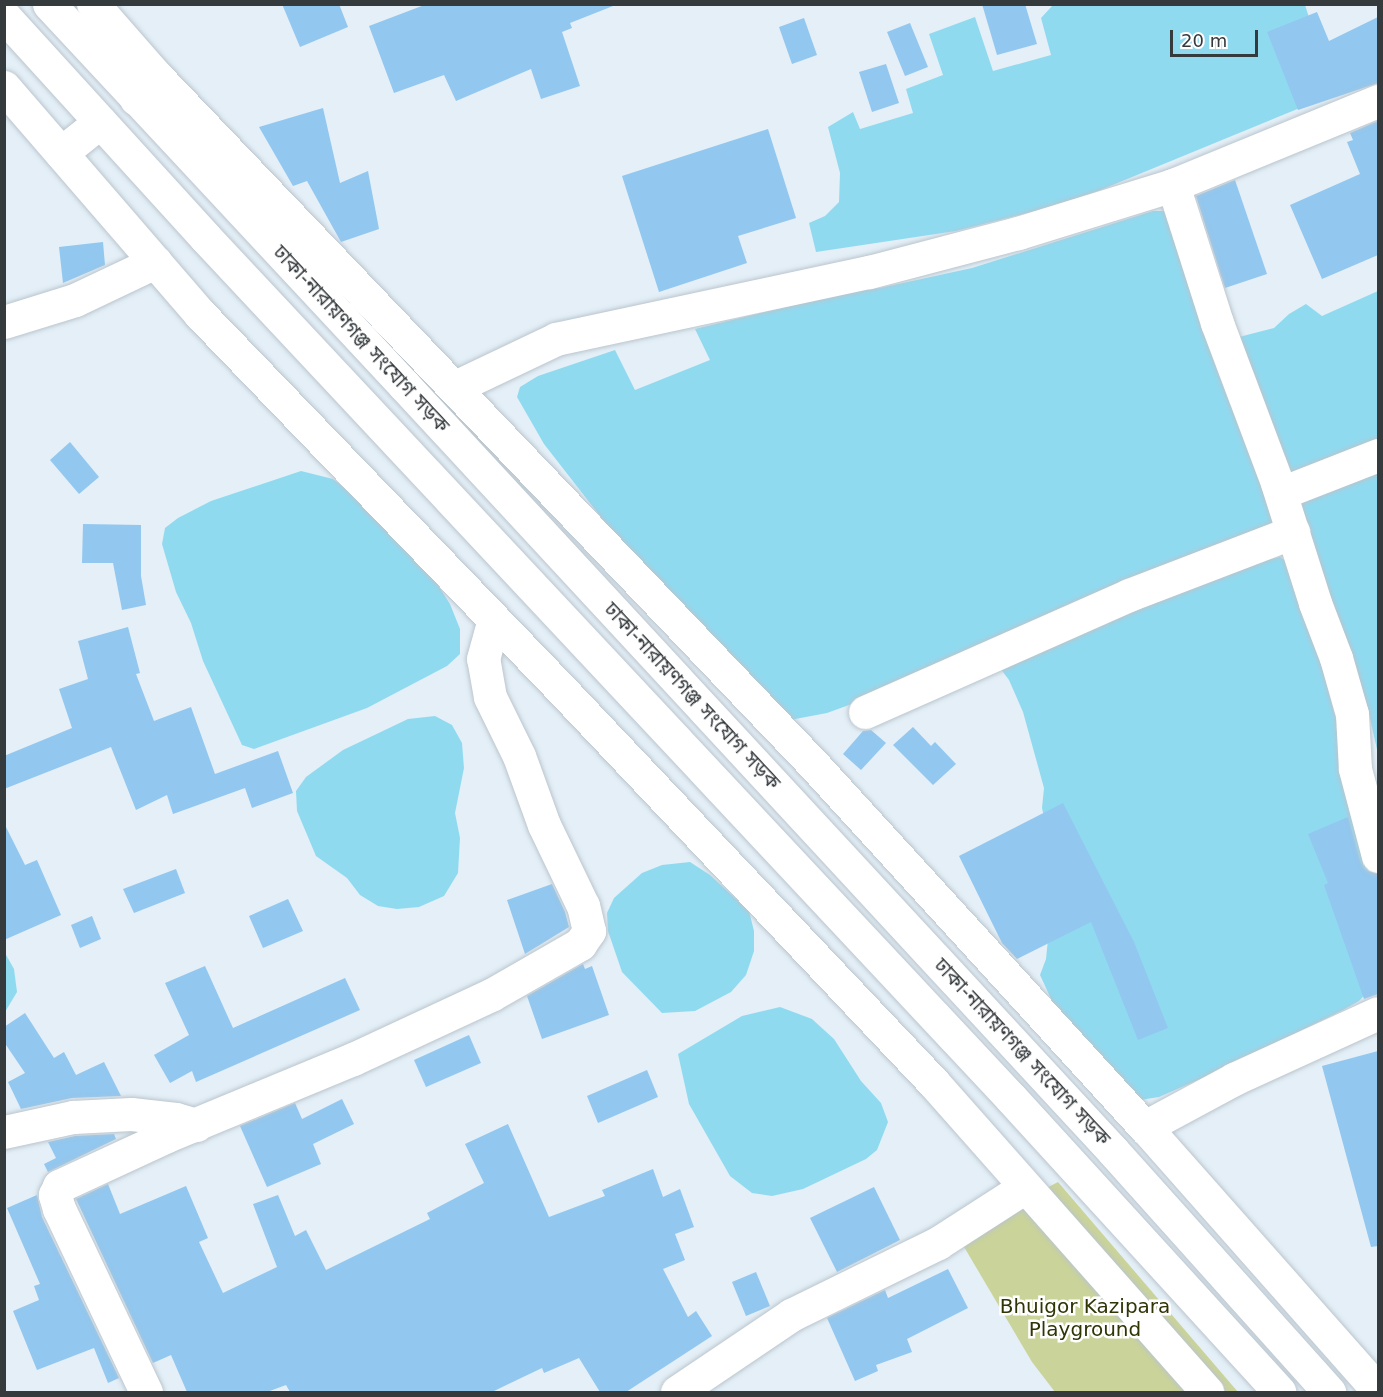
<!DOCTYPE html>
<html>
<head>
<meta charset="utf-8">
<style>
	body { margin:0 }
	#map { position:relative; width:1383px; height:1397px; overflow:hidden; background:#e4eff7; font-family:"DejaVu Sans","Noto Sans Bengali",sans-serif }
	div>[style] { position:absolute }
	.green>* { inset:0; background:#cad39a }
	.water>* { inset:0; background:#90daf0 }
	.building>* { inset:0; background:#92c7ef }
	.roads { filter:drop-shadow(0 0 2px #bac5cd) drop-shadow(0 0 2px #bac5cd) }
	.street>* { height:33px; margin:-16.5px; padding:0 16.5px; transform-origin:16.5px; border-radius:16.5px; background:#fff }
	.secondary>* { height:33px; margin:-16.5px; padding:0 16.5px; transform-origin:16.5px; border-radius:16.5px; background:#fff }
	.primary>* { height:33px; margin:-16.5px; padding:0 16.5px; transform-origin:16.5px; border-radius:16.5px; background:#fff }
	span { translate:-50% -50%; white-space:nowrap; text-align:center; line-height:1.15; -webkit-text-stroke:5px #fff; paint-order:stroke }
	.street-label { font-size:20px; color:#353a3d }
	.park-label { font-size:20px; color:#303506 }
	.frame { position:absolute; inset:0; border:6px solid #353a3d; pointer-events:none }
	.scale { position:absolute; left:1170px; top:30px; width:88px; height:27px; box-sizing:border-box; border:3px solid #353a3d; border-top:0; padding-left:8px; font-size:18px; line-height:21px; white-space:nowrap; color:#353a3d; -webkit-text-stroke:4px #fff; paint-order:stroke }
</style>
</head>
<body>
<div id="map">
	<div class="green">
		<div style="clip-path:polygon(1058px 1182px,1238px 1392px,1055px 1392px,1032px 1362px,957px 1235px)"></div>
	</div>
	<div class="water">
		<div style="clip-path:polygon(1053px 5px,1305px 5px,1334px 94px,1098px 191px,1051px 207px,956px 231px,816px 252px,809px 223px,825px 216px,839px 202px,840px 173px,828px 127px,853px 112px,860px 129px,913px 113px,906px 89px,943px 75px,929px 34px,975px 17px,993px 71px,1051px 55px,1041px 18px)"></div>
		<div style="clip-path:polygon(1153px 211px,1164px 211px,1275px 521px,1263px 531px,871px 697px,827px 713px,790px 720px,632px 557px,544px 444px,517px 397px,520px 387px,538px 376px,615px 350px,635px 390px,710px 360px,695px 329px,847px 292px,880px 288px,972px 268px)"></div>
		<div style="clip-path:polygon(1378px 291px,1378px 450px,1285px 480px,1239px 337px,1274px 328px,1289px 314px,1306px 304px,1322px 316px)"></div>
		<div style="clip-path:polygon(1378px 465px,1378px 754px,1367px 705px,1345px 649px,1295px 496px)"></div>
		<div style="clip-path:polygon(301px 471px,333px 479px,371px 509px,427px 568px,450px 604px,460px 629px,460px 654px,447px 666px,367px 708px,254px 749px,242px 745px,203px 661px,191px 623px,176px 592px,162px 544px,165px 528px,178px 518px,211px 501px)"></div>
		<div style="clip-path:polygon(1280px 557px,1287px 562px,1320px 660px,1336px 719px,1361px 832px,1368px 872px,1372px 987px,1359px 1001px,1343px 1010px,1207px 1076px,1159px 1097px,1140px 1100px,1052px 1001px,1040px 975px,1046px 959px,1048px 939px,1045px 821px,1042px 808px,1044px 788px,1023px 712px,1009px 680px,997px 664px,1266px 560px)"></div>
		<div style="clip-path:polygon(435px 716px,452px 725px,462px 743px,464px 768px,455px 813px,460px 838px,458px 873px,444px 896px,419px 907px,397px 909px,378px 906px,360px 895px,347px 878px,316px 856px,297px 811px,296px 791px,306px 777px,343px 750px,408px 719px)"></div>
		<div style="clip-path:polygon(690px 862px,710px 875px,749px 911px,754px 931px,754px 951px,746px 975px,731px 992px,695px 1011px,662px 1013px,622px 972px,608px 931px,607px 913px,614px 898px,642px 873px,662px 865px)"></div>
		<div style="clip-path:polygon(5px 953px,14px 969px,17px 992px,5px 1012px)"></div>
		<div style="clip-path:polygon(780px 1007px,812px 1019px,834px 1039px,861px 1081px,881px 1103px,888px 1122px,877px 1150px,866px 1159px,803px 1189px,772px 1196px,752px 1193px,730px 1176px,689px 1104px,678px 1054px,742px 1016px)"></div>
	</div>
	<div class="building">
		<div style="clip-path:polygon(282px 4px,339px 4px,348px 27px,300px 47px)"></div>
		<div style="clip-path:polygon(427px 4px,613px 4px,613px 6px,570px 23px,572px 28px,562px 32px,580px 86px,541px 99px,531px 69px,456px 101px,444px 75px,394px 93px,369px 26px)"></div>
		<div style="clip-path:polygon(982px 4px,1025px 4px,1037px 44px,997px 55px)"></div>
		<div style="clip-path:polygon(1317px 12px,1329px 41px,1378px 17px,1378px 83px,1298px 110px,1267px 32px)"></div>
		<div style="clip-path:polygon(804px 18px,817px 55px,792px 64px,779px 27px)"></div>
		<div style="clip-path:polygon(910px 23px,928px 67px,905px 76px,887px 32px)"></div>
		<div style="clip-path:polygon(886px 64px,899px 103px,872px 112px,859px 72px)"></div>
		<div style="clip-path:polygon(323px 108px,340px 183px,368px 171px,379px 229px,341px 242px,307px 181px,293px 186px,259px 127px)"></div>
		<div style="clip-path:polygon(1378px 121px,1378px 255px,1322px 279px,1290px 205px,1360px 174px,1347px 142px,1353px 140px,1350px 133px)"></div>
		<div style="clip-path:polygon(768px 129px,796px 218px,738px 236px,747px 263px,659px 292px,622px 176px)"></div>
		<div style="clip-path:polygon(1235px 180px,1267px 274px,1225px 288px,1196px 196px)"></div>
		<div style="clip-path:polygon(103px 242px,105px 265px,63px 283px,59px 247px)"></div>
		<div style="clip-path:polygon(70px 442px,99px 477px,79px 494px,50px 460px)"></div>
		<div style="clip-path:polygon(83px 524px,141px 525px,141px 576px,146px 605px,122px 610px,113px 563px,82px 563px)"></div>
		<div style="clip-path:polygon(128px 627px,140px 673px,136px 674px,154px 721px,191px 707px,215px 774px,278px 751px,293px 793px,252px 808px,245px 788px,173px 814px,167px 795px,136px 810px,111px 747px,4px 789px,4px 756px,72px 728px,59px 689px,88px 679px,78px 641px)"></div>
		<div style="clip-path:polygon(913px 727px,931px 746px,935px 742px,956px 764px,933px 785px,893px 745px)"></div>
		<div style="clip-path:polygon(871px 730px,886px 743px,861px 770px,843px 754px,863px 731px)"></div>
		<div style="clip-path:polygon(1063px 803px,1134px 942px,1168px 1028px,1138px 1040px,1091px 922px,1017px 959px,1002px 943px,959px 856px)"></div>
		<div style="clip-path:polygon(1348px 817px,1360px 861px,1365px 870px,1378px 874px,1378px 994px,1364px 999px,1324px 885px,1328px 883px,1308px 834px)"></div>
		<div style="clip-path:polygon(4px 823px,25px 865px,37px 860px,61px 915px,4px 940px)"></div>
		<div style="clip-path:polygon(176px 869px,185px 893px,134px 913px,123px 889px)"></div>
		<div style="clip-path:polygon(552px 884px,565px 912px,569px 927px,525px 954px,507px 900px)"></div>
		<div style="clip-path:polygon(288px 899px,303px 931px,263px 948px,249px 916px)"></div>
		<div style="clip-path:polygon(92px 916px,101px 939px,80px 948px,71px 925px)"></div>
		<div style="clip-path:polygon(583px 964px,585px 969px,592px 966px,609px 1015px,542px 1039px,527px 996px)"></div>
		<div style="clip-path:polygon(205px 966px,233px 1028px,345px 978px,360px 1010px,196px 1082px,192px 1071px,170px 1083px,154px 1055px,189px 1035px,165px 983px)"></div>
		<div style="clip-path:polygon(25px 1013px,54px 1058px,64px 1052px,76px 1075px,104px 1062px,121px 1096px,72px 1098px,21px 1109px,8px 1082px,25px 1073px,4px 1042px,4px 1027px)"></div>
		<div style="clip-path:polygon(469px 1035px,481px 1063px,426px 1087px,414px 1060px)"></div>
		<div style="clip-path:polygon(1378px 1051px,1378px 1246px,1371px 1247px,1322px 1066px)"></div>
		<div style="clip-path:polygon(647px 1070px,658px 1097px,598px 1123px,587px 1096px)"></div>
		<div style="clip-path:polygon(342px 1099px,354px 1124px,313px 1144px,321px 1164px,267px 1187px,240px 1126px,295px 1103px,302px 1119px)"></div>
		<div style="clip-path:polygon(508px 1124px,549px 1217px,605px 1196px,602px 1190px,653px 1169px,663px 1197px,680px 1189px,694px 1227px,675px 1234px,685px 1260px,663px 1269px,688px 1317px,696px 1311px,712px 1336px,626px 1392px,600px 1392px,579px 1358px,544px 1373px,542px 1368px,492px 1392px,290px 1392px,286px 1385px,267px 1392px,187px 1392px,171px 1355px,153px 1363px,76px 1199px,108px 1184px,120px 1214px,186px 1186px,208px 1238px,199px 1242px,223px 1293px,277px 1267px,253px 1204px,278px 1195px,295px 1236px,306px 1230px,326px 1270px,430px 1219px,427px 1213px,484px 1183px,465px 1144px)"></div>
		<div style="clip-path:polygon(114px 1134px,116px 1139px,48px 1172px,44px 1164px,56px 1158px,48px 1142px,75px 1136px)"></div>
		<div style="clip-path:polygon(874px 1187px,900px 1240px,837px 1272px,810px 1218px)"></div>
		<div style="clip-path:polygon(37px 1195px,42px 1217px,119px 1378px,108px 1383px,94px 1348px,37px 1370px,13px 1311px,39px 1300px,34px 1286px,40px 1284px,7px 1208px)"></div>
		<div style="clip-path:polygon(948px 1269px,968px 1308px,907px 1339px,912px 1352px,876px 1365px,878px 1371px,855px 1381px,827px 1318px,885px 1290px,888px 1298px)"></div>
		<div style="clip-path:polygon(756px 1272px,770px 1306px,746px 1316px,732px 1282px)"></div>
	</div>
	<div class="roads">
		<div class="street">
			<div style="left:1173px;top:185px;width:145px;rotate:72.3deg"></div>
			<div style="left:1217px;top:323px;width:171px;rotate:69.4deg"></div>
			<div style="left:1277px;top:483px;width:126px;rotate:72.4deg"></div>
			<div style="left:1315px;top:603px;width:59px;rotate:69.1deg"></div>
			<div style="left:1336px;top:658px;width:58px;rotate:74.1deg"></div>
			<div style="left:1352px;top:714px;width:55px;rotate:86.9deg"></div>
			<div style="left:1355px;top:769px;width:90px;rotate:75.2deg"></div>
			<div style="left:4px;top:322px;width:74px;rotate:-17.2deg"></div>
			<div style="left:75px;top:300px;width:89px;rotate:-25.4deg"></div>
			<div style="left:455px;top:387px;width:112px;rotate:-25.4deg"></div>
			<div style="left:556px;top:339px;width:320px;rotate:-12.1deg"></div>
			<div style="left:869px;top:272px;width:154px;rotate:-14.7deg"></div>
			<div style="left:1018px;top:233px;width:162px;rotate:-17.2deg"></div>
			<div style="left:1173px;top:185px;width:222px;rotate:-22.3deg"></div>
			<div style="left:1281px;top:493px;width:104px;rotate:-21.4deg"></div>
			<div style="left:865px;top:712px;width:289px;rotate:-23.9deg"></div>
			<div style="left:1129px;top:595px;width:176px;rotate:-21deg"></div>
			<div style="left:1145px;top:1127px;width:101px;rotate:-28.3deg"></div>
			<div style="left:1234px;top:1079px;width:158px;rotate:-24.6deg"></div>
			<div style="left:4px;top:1132px;width:71px;rotate:-12.3deg"></div>
			<div style="left:73px;top:1117px;width:58px;rotate:-3deg"></div>
			<div style="left:131px;top:1114px;width:45px;rotate:6.3deg"></div>
			<div style="left:176px;top:1119px;width:21px;rotate:17deg"></div>
			<div style="left:146px;top:1392px;width:203px;rotate:-115.4deg"></div>
			<div style="left:59px;top:1209px;width:15px;rotate:-106deg"></div>
			<div style="left:55px;top:1195px;width:10px;rotate:-66deg"></div>
			<div style="left:59px;top:1186px;width:119px;rotate:-24.8deg"></div>
			<div style="left:167px;top:1136px;width:201px;rotate:-22.5deg"></div>
			<div style="left:353px;top:1059px;width:152px;rotate:-24.9deg"></div>
			<div style="left:491px;top:995px;width:103px;rotate:-29.8deg"></div>
			<div style="left:580px;top:944px;width:16px;rotate:-55deg"></div>
			<div style="left:589px;top:931px;width:26px;rotate:-103deg"></div>
			<div style="left:583px;top:906px;width:90px;rotate:-115.7deg"></div>
			<div style="left:544px;top:825px;width:73px;rotate:-109.9deg"></div>
			<div style="left:519px;top:756px;width:66px;rotate:-116.2deg"></div>
			<div style="left:490px;top:697px;width:39px;rotate:-100deg"></div>
			<div style="left:483px;top:659px;width:41px;rotate:-74.6deg"></div>
			<div style="left:677px;top:1392px;width:138px;rotate:-34deg"></div>
			<div style="left:791px;top:1315px;width:164px;rotate:-26.1deg"></div>
			<div style="left:938px;top:1243px;width:103px;rotate:-32.8deg"></div>
		</div>
		<div class="secondary">
			<div style="left:93px;top:4px;width:97px;rotate:48.8deg"></div>
			<div style="left:157px;top:77px;width:951px;rotate:46.32deg"></div>
			<div style="left:814px;top:765px;width:491px;rotate:47.6deg"></div>
			<div style="left:1145px;top:1127px;width:351px;rotate:48.5deg"></div>
			<div style="left:4px;top:87px;width:300px;rotate:49.2deg"></div>
			<div style="left:200px;top:314px;width:523px;rotate:46.08deg"></div>
			<div style="left:563px;top:691px;width:538px;rotate:46.58deg"></div>
			<div style="left:933px;top:1082px;width:414px;rotate:48.5deg"></div>
		</div>
		<div class="primary">
			<div style="left:49px;top:4px;width:521px;rotate:47.02deg"></div>
			<div style="left:404px;top:385px;width:1044px;rotate:47.21deg"></div>
			<div style="left:1113px;top:1151px;width:324px;rotate:48.1deg"></div>
			<div style="left:4px;top:16px;width:299px;rotate:47.7deg"></div>
			<div style="left:205px;top:237px;width:1179px;rotate:46.89deg"></div>
			<div style="left:1011px;top:1098px;width:398px;rotate:47.6deg"></div>
			<div style="left:136px;top:99px;width:30px;rotate:-46deg"></div>
			<div style="left:61px;top:153px;width:50px;rotate:-38.5deg"></div>
		</div>
	</div>
	<div class="street-label">
		<span style="left:361px;top:339px;rotate:47deg">ঢাকা-নারায়ণগঞ্জ সংযোগ সড়ক</span>
		<span style="left:692px;top:696px;rotate:47deg">ঢাকা-নারায়ণগঞ্জ সংযোগ সড়ক</span>
		<span style="left:1022px;top:1052px;rotate:47deg">ঢাকা-নারায়ণগঞ্জ সংযোগ সড়ক</span>
	</div>
	<div class="park-label">
		<span style="left:1085px;top:1318px">Bhuigor Kazipara<br>Playground</span>
	</div>
	<div class="frame"></div>
	<div class="scale">20 m</div>
</div>
</body>
</html>
